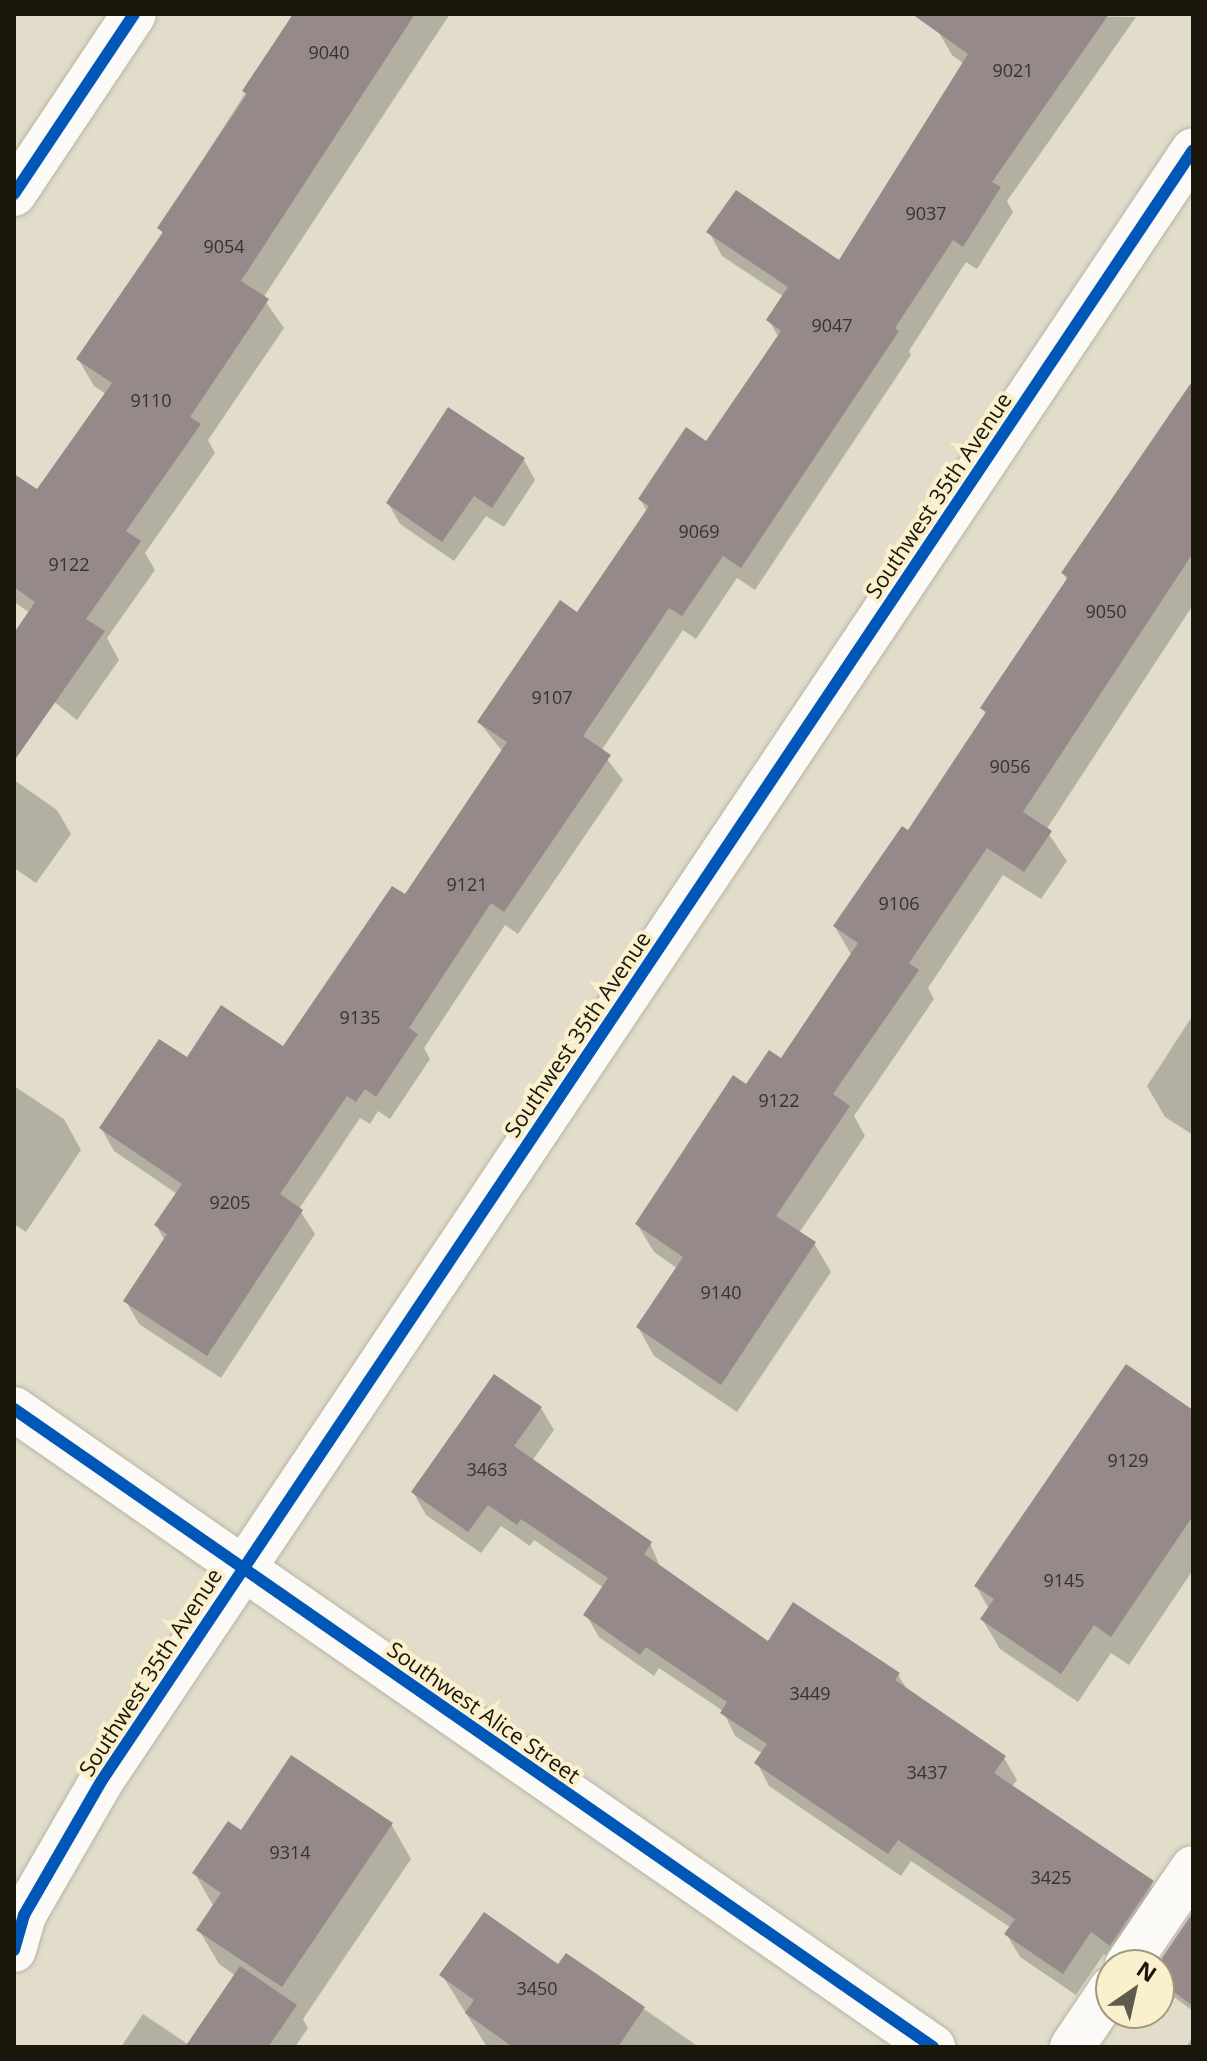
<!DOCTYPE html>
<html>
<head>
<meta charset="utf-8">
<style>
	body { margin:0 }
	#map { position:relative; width:1207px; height:2061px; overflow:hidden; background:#e2ddca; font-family:"Open Sans",sans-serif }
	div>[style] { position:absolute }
	.shadow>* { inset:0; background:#0003 }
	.building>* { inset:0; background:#968989 }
	.roads { filter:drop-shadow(0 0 2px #b7b3a5) drop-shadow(0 0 2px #b7b3a5) }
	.minor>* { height:44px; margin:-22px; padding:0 22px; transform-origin:22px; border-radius:22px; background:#fbfaf7 }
	.cycleway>* { height:12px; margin:-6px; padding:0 6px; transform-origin:6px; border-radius:6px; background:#0057b8 }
	span { translate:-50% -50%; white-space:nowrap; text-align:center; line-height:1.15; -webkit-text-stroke:8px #faf0cd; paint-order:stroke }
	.number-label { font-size:18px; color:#393329 }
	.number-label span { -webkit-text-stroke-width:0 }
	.street-label { font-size:22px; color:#1a1609 }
	.frame { position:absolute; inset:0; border:16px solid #1a1609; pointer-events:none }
	.north { position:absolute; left:1095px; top:1949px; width:80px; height:80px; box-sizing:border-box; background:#faf0cd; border:2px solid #a0997f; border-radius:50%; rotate:34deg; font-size:22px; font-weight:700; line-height:32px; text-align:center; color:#1a1609 }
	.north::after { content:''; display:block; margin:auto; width:28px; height:36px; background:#605c4d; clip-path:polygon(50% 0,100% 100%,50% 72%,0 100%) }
</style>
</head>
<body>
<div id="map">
	<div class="shadow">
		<div style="clip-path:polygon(296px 14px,450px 14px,263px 298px,284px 328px,208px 440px,215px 453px,145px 553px,155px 570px,107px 638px,119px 660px,77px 720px,14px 670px,14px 637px,30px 613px,14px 602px,14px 476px,37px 492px,106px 394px,94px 386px,78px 359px,164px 236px,159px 228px)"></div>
		<div style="clip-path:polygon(950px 14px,1136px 17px,1007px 201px,1013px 212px,977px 269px,966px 262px,909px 351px,911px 355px,755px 590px,737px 578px,696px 639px,683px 630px,601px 751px,623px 780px,518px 934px,505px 925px,424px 1048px,430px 1059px,390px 1119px,378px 1111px,370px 1124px,360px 1118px,299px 1209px,315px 1234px,221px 1378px,139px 1324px,126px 1301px,165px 1241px,156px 1225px,177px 1194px,114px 1151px,101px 1128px,187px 1060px,284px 1049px,405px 897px,503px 752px,479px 722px,578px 615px,647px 511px,640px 499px,706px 443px,779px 338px,769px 320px,784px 297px,722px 256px,709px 232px,840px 262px,964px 64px,952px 55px,938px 31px)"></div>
		<div style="clip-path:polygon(1193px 383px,1193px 605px,1046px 830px,1067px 861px,1041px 899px,1003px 875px,928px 988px,934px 999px,854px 1116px,865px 1136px,799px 1233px,814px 1243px,831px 1272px,737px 1412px,654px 1356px,638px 1327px,678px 1269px,654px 1252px,637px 1224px,747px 1087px,781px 1061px,852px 956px,835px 927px,909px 833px,986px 714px,982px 708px,1068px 582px,1063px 573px)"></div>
		<div style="clip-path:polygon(524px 460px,535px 480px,504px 527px,486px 516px,454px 561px,400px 524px,388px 503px)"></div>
		<div style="clip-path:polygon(14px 780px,57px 810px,71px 834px,36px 883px,14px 868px)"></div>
		<div style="clip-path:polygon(1193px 1015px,1193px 1135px,1165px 1117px,1147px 1086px)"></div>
		<div style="clip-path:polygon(14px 1086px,64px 1119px,81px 1150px,26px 1232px,14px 1224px)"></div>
		<div style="clip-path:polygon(541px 1408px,554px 1430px,532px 1461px,650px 1543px,661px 1569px,768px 1643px,898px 1675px,908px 1691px,1004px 1758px,1017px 1780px,1011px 1788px,1150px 1886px,1163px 1909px,1120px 1965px,1104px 1954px,1076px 1995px,1020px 1957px,1007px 1935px,1011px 1928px,911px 1861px,901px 1876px,769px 1786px,757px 1763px,763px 1754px,735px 1736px,723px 1711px,659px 1668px,654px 1676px,599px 1637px,586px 1615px,604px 1588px,534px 1540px,530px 1546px,501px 1526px,481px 1553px,426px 1515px,413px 1492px)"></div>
		<div style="clip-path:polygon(1193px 1413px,1193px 1570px,1129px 1665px,1111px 1653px,1078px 1702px,1000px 1649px,982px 1619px,989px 1609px,976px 1586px)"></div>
		<div style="clip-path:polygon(391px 1824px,411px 1859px,303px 2019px,308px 2028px,295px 2047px,121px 2047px,143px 2014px,189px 2045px,236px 1976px,219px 1964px,199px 1930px,214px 1907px,195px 1874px,241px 1833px)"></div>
		<div style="clip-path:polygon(1193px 1917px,1193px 2011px,1159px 1986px,1159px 1966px)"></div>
		<div style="clip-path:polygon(567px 1956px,699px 2047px,487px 2047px,442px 1975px,558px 1967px)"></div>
		<div style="clip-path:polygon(1193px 2036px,1193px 2047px,1186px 2047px)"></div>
	</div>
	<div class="building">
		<div style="clip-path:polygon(293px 14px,415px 14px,241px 281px,269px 299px,190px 417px,201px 424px,126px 531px,141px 541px,86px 619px,105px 631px,14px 761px,14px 633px,35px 602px,14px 587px,14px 474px,37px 489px,112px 383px,76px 359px,163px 232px,157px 228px,247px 94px,242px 91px)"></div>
		<div style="clip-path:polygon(912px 14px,1109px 14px,992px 182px,1001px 187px,963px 247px,953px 240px,895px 328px,899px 331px,741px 568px,723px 556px,682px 616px,669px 608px,583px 736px,611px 755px,504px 912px,491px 903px,409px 1028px,418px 1034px,376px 1097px,365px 1089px,356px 1102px,347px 1096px,280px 1194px,303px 1210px,207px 1356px,123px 1301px,167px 1234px,154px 1225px,182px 1184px,99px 1128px,159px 1039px,187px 1057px,221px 1005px,283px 1046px,392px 886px,405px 894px,507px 742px,477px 722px,560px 600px,577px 612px,649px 506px,638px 499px,686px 427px,706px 441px,781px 331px,766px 320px,788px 287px,706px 232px,736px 190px,839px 260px,968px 54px)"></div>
		<div style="clip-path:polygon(1193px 380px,1193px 553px,1023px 812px,1052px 831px,1024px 872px,987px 848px,909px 963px,919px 970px,833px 1094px,850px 1106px,776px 1216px,816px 1242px,721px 1385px,636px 1327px,683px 1257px,635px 1224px,733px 1075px,746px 1084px,769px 1050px,781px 1058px,858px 943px,833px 926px,902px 826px,908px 830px,986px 712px,980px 708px,1068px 577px,1061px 573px)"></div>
		<div style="clip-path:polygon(448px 407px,525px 458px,492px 508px,474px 496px,442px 542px,386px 503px)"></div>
		<div style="clip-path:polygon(1126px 1364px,1193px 1410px,1193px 1516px,1111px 1637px,1094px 1625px,1061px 1674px,980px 1619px,994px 1599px,974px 1586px)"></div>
		<div style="clip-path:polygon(494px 1374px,542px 1407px,514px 1446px,652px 1542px,644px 1554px,768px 1641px,793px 1602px,900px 1673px,895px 1680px,1006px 1756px,994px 1773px,1154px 1881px,1110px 1946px,1091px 1932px,1063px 1974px,1004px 1934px,1015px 1919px,898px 1840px,888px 1854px,754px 1763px,767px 1744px,720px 1713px,727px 1702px,646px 1647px,640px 1655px,583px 1615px,608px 1578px,521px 1519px,517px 1525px,488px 1505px,468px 1532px,411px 1492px)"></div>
		<div style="clip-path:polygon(291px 1755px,393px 1823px,282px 1987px,196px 1930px,221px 1893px,192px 1873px,228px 1821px,241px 1830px)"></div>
		<div style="clip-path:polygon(484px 1912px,558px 1964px,566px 1953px,645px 2007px,618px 2047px,513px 2047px,465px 2013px,474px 2000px,439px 1975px)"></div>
		<div style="clip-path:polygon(1193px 1912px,1193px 2006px,1159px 1981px,1157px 1965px)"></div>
		<div style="clip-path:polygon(240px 1966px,297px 2005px,268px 2047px,185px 2047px)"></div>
	</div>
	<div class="roads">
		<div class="minor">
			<div style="left:14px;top:194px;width:216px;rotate:-56.3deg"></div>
			<div style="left:14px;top:1409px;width:1119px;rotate:34.77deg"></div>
			<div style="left:14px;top:1950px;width:36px;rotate:-74deg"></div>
			<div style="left:24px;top:1915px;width:156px;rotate:-60deg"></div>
			<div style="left:102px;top:1780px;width:1961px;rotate:-56.2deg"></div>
			<div style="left:1127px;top:1965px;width:117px;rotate:-55.8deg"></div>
			<div style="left:1072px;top:2047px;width:70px;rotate:-56.1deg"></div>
		</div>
	</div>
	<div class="cycleway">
		<div style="left:14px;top:194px;width:216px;rotate:-56.3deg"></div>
		<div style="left:14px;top:1409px;width:1119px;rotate:34.77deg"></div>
		<div style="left:14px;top:1950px;width:36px;rotate:-74deg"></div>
		<div style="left:24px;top:1915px;width:156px;rotate:-60deg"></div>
		<div style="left:102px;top:1780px;width:1961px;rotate:-56.2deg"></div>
	</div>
	<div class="number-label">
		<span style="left:329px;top:52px">9040</span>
		<span style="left:1013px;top:70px">9021</span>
		<span style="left:926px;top:213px">9037</span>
		<span style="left:224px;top:246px">9054</span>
		<span style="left:832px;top:325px">9047</span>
		<span style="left:151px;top:400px">9110</span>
		<span style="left:699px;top:531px">9069</span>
		<span style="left:69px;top:564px">9122</span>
		<span style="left:1106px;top:611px">9050</span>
		<span style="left:552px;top:697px">9107</span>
		<span style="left:1010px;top:766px">9056</span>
		<span style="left:467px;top:884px">9121</span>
		<span style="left:899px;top:903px">9106</span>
		<span style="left:360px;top:1017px">9135</span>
		<span style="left:779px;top:1100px">9122</span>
		<span style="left:230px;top:1202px">9205</span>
		<span style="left:721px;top:1292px">9140</span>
		<span style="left:1128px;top:1460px">9129</span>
		<span style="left:487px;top:1469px">3463</span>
		<span style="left:1064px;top:1580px">9145</span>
		<span style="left:810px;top:1693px">3449</span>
		<span style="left:927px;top:1772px">3437</span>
		<span style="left:290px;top:1852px">9314</span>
		<span style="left:1051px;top:1877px">3425</span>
		<span style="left:537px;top:1988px">3450</span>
	</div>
	<div class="street-label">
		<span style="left:938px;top:495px;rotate:-56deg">Southwest 35th Avenue</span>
		<span style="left:577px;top:1034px;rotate:-56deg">Southwest 35th Avenue</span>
		<span style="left:150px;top:1672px;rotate:-57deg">Southwest 35th Avenue</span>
		<span style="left:484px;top:1712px;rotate:35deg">Southwest Alice Street</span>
	</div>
	<div class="frame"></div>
	<div class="north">N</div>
</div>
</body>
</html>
